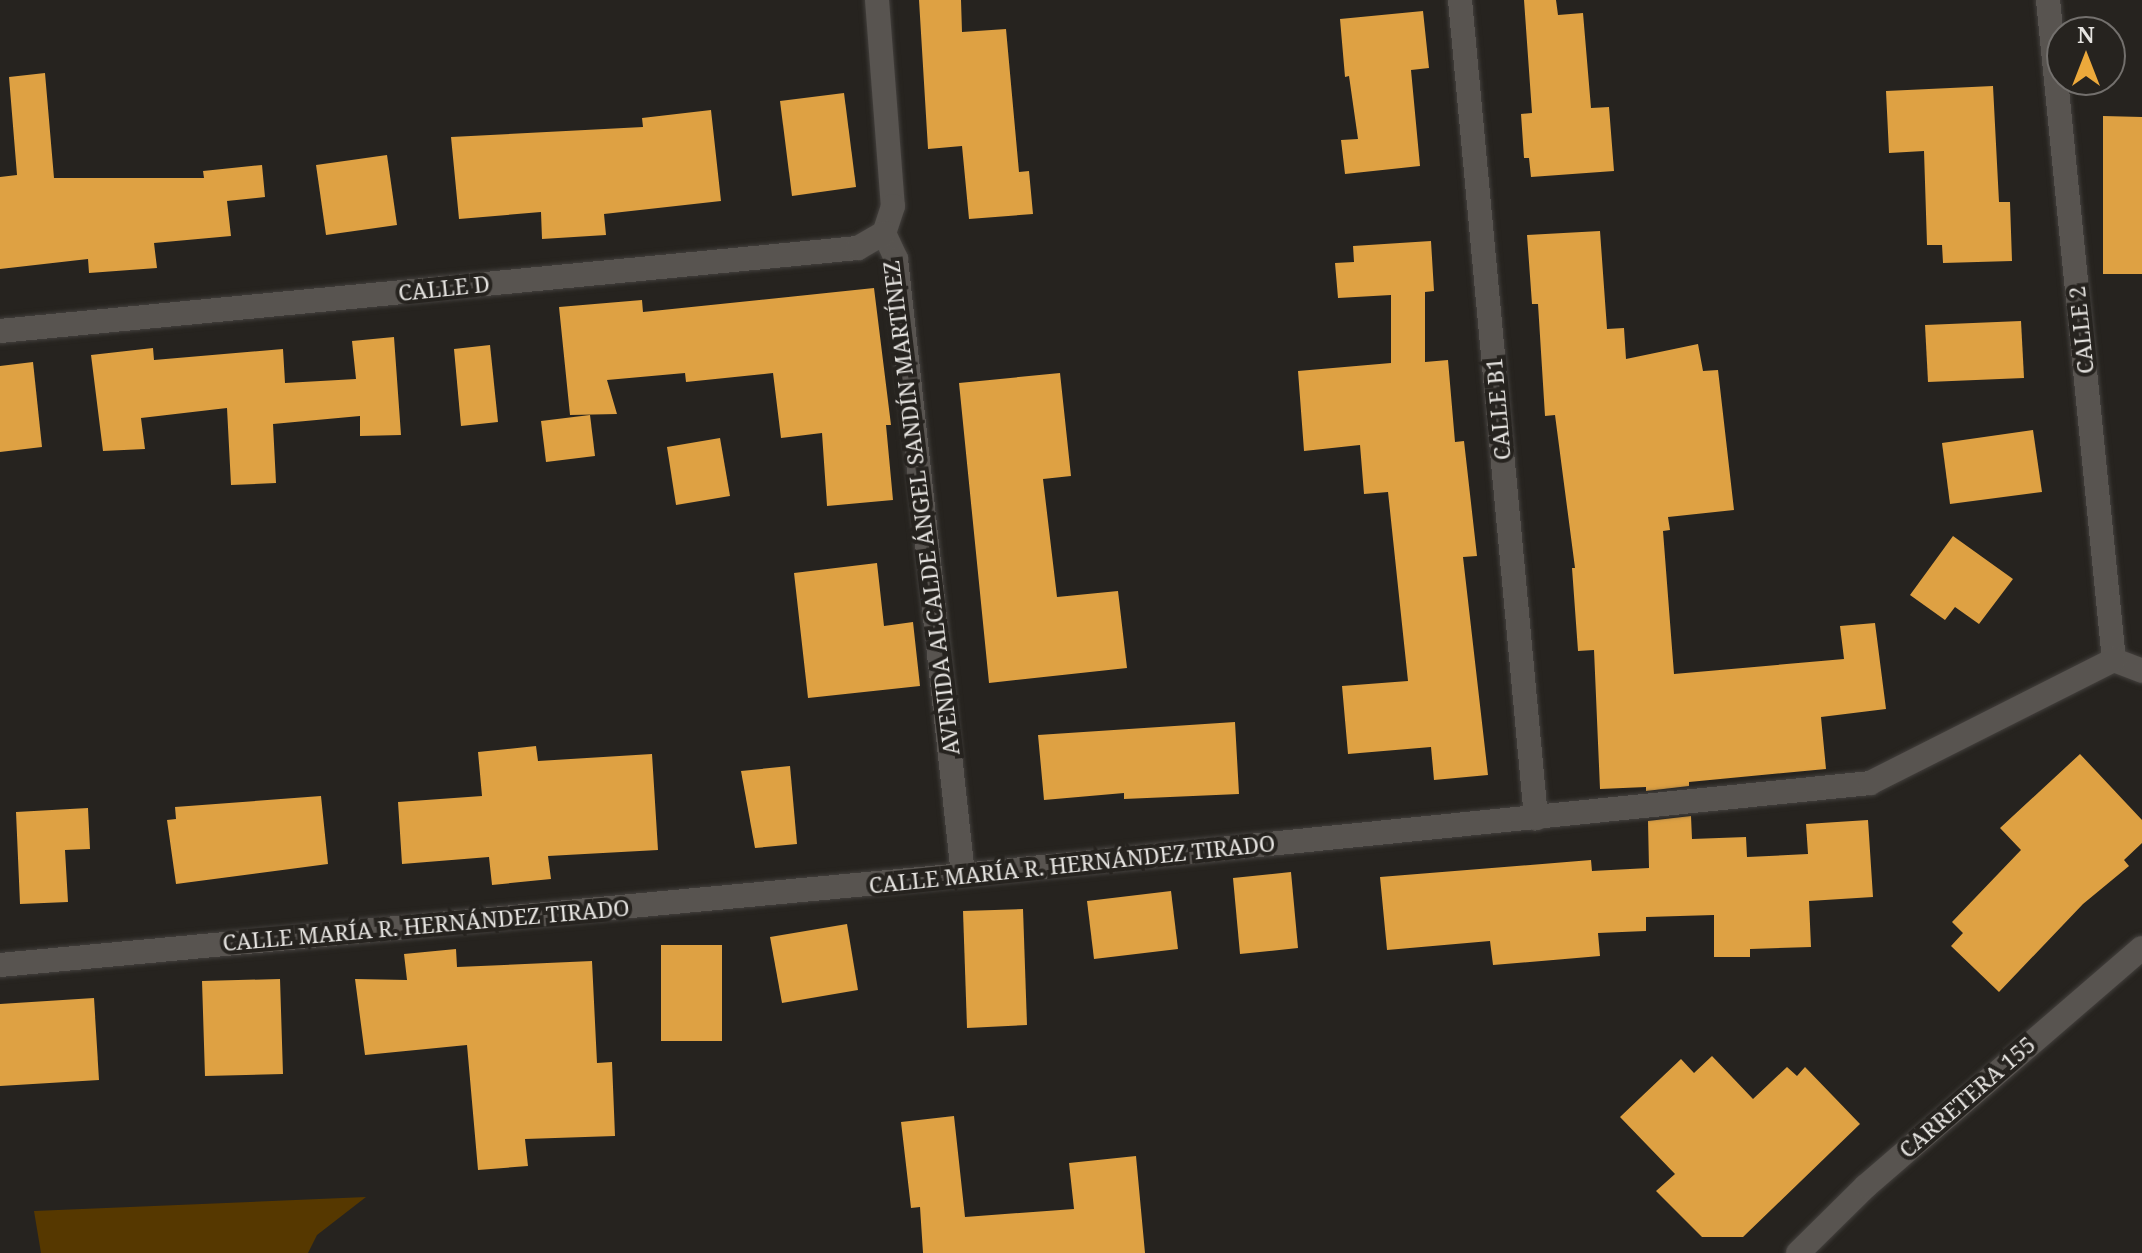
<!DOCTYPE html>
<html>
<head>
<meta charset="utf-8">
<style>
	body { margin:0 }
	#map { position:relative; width:2142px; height:1253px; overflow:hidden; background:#26231f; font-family:"Noto Serif",serif }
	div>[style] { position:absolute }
	.green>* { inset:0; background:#563800 }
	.building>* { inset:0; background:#dea143 }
	.roads { filter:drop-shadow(0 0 2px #43403d) drop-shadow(0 0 2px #43403d) }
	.minor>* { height:24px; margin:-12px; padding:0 12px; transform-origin:12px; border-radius:12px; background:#585450 }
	span { translate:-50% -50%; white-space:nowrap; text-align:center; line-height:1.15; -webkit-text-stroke:8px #26231f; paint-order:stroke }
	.street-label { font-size:22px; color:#e6e4e1 }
	.north { position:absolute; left:2046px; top:16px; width:80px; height:80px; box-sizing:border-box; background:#26231f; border:2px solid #73706d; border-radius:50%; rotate:0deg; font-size:22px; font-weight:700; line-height:32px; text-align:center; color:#e6e4e1 }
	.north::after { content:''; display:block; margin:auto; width:28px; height:36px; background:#eca93b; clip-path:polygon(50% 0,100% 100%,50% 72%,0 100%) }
</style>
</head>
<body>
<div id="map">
	<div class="green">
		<div style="clip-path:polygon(366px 1197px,317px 1235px,308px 1253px,41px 1253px,34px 1211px)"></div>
	</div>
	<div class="building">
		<div style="clip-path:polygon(919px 0,961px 0,962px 32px,1006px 29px,1019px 172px,1029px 171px,1033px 214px,969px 219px,962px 146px,928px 149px)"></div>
		<div style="clip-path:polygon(1524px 0,1556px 0,1558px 15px,1583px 13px,1591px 108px,1609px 107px,1614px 171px,1531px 177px,1529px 158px,1524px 158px,1521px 114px,1532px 113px)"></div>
		<div style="clip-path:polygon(1423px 11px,1429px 68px,1411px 70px,1420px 166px,1345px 174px,1341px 140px,1358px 139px,1349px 76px,1345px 77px,1340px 19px)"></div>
		<div style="clip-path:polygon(45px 73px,54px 178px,204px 178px,203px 171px,262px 165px,265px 197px,227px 201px,231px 236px,154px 243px,157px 268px,89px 273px,88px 259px,0 269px,0 177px,17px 175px,9px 77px)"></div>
		<div style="clip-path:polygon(1993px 86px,1999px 202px,2010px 202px,2012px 261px,1943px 263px,1942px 245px,1927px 245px,1924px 151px,1889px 153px,1886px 91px)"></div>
		<div style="clip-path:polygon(844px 93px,856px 187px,792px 196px,780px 101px)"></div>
		<div style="clip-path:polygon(711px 110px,721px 201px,604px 214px,606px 235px,542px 239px,541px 212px,459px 219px,451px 137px,643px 127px,642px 118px)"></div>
		<div style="clip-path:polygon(2103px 116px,2142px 117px,2142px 274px,2103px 274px)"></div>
		<div style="clip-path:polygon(387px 155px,397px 225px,326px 235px,316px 165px)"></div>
		<div style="clip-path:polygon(1600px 231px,1607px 329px,1624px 328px,1626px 359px,1698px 344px,1703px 371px,1718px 370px,1734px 510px,1668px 517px,1670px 530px,1663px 531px,1674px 674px,1844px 659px,1840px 626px,1875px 623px,1886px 709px,1821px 717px,1826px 769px,1689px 782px,1689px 786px,1646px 791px,1646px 787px,1600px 789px,1594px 650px,1578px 651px,1572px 568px,1575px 568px,1555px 415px,1545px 416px,1538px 304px,1532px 304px,1527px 235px)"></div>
		<div style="clip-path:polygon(1431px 241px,1434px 291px,1425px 292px,1425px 362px,1448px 360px,1455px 442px,1464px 441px,1477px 556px,1463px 557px,1488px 775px,1434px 780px,1431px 747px,1348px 754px,1342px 686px,1408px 681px,1388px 492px,1364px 494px,1360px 445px,1304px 451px,1298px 371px,1391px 363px,1391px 295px,1338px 298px,1335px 263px,1354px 262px,1353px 246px)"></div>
		<div style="clip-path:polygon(874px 288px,891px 425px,886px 425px,893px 500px,827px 506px,822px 433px,781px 438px,773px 373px,686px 382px,685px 373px,607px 380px,617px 414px,570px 415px,559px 307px,642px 300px,643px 312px)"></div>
		<div style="clip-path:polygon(2021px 321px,2024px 378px,1928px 382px,1925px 325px)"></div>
		<div style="clip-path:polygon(394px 337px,401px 435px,360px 436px,360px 416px,273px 424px,276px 483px,231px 485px,227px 408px,141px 418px,145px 449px,103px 451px,91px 355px,153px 348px,154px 360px,283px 349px,285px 383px,356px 379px,352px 341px)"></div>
		<div style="clip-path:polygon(490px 345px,498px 422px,461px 426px,454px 349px)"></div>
		<div style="clip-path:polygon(33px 362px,42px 447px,0 452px,0 366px)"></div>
		<div style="clip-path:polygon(1060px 373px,1071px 476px,1043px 479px,1057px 597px,1118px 591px,1127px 668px,989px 683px,959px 383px)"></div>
		<div style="clip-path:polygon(590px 415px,595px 456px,546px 462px,541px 421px)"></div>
		<div style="clip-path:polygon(2033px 430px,2042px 492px,1950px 504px,1942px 443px)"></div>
		<div style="clip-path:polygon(720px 438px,730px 496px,676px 505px,667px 447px)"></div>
		<div style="clip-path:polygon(1953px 536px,2013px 579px,1979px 624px,1955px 607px,1945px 620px,1910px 595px)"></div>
		<div style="clip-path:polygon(877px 563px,884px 626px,913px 622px,920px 686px,808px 698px,794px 573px)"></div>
		<div style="clip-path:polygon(1235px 722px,1239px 794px,1124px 799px,1124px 793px,1044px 800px,1038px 735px)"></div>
		<div style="clip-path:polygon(536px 746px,538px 761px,652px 754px,658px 850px,548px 856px,551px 879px,492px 885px,489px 857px,402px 864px,398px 802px,482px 796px,478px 752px)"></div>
		<div style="clip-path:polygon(2080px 754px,2142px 820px,2142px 843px,2124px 860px,2129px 866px,2083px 904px,1999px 992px,1951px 946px,1963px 933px,1952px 922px,2021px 850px,2000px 828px)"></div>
		<div style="clip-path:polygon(790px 766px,797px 844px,755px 848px,741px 771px)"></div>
		<div style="clip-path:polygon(321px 796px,328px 864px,176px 884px,167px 820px,176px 819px,175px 807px)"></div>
		<div style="clip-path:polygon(88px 808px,90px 849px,65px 850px,68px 902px,20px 904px,16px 812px)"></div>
		<div style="clip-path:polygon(1691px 816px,1692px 839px,1746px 837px,1747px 857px,1808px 854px,1806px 824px,1868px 820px,1873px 897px,1809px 901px,1811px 947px,1750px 949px,1750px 957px,1714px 957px,1714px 915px,1646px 917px,1646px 931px,1598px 933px,1600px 956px,1493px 965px,1490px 941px,1387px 950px,1380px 877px,1591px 860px,1592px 871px,1649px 868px,1648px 821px)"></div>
		<div style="clip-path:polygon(1291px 872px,1298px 948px,1240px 954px,1233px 878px)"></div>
		<div style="clip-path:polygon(1171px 891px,1178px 949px,1094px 959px,1087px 901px)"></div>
		<div style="clip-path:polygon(1023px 909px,1027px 1025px,967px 1028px,963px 911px)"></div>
		<div style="clip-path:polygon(847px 924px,858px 990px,782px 1003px,770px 937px)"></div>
		<div style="clip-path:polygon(661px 945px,722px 945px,722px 1041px,661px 1041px)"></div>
		<div style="clip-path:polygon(456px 949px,457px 967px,592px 961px,597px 1063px,612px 1062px,615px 1136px,525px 1139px,528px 1166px,478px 1170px,467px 1045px,365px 1055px,355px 979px,407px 980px,404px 954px)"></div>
		<div style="clip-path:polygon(280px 979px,283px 1074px,205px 1076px,202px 981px)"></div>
		<div style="clip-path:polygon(94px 998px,99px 1080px,0 1086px,0 1004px)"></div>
		<div style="clip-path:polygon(1712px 1056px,1753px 1099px,1787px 1067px,1797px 1076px,1805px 1067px,1860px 1124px,1743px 1237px,1702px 1237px,1656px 1191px,1675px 1174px,1620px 1117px,1681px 1059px,1694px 1073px)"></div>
		<div style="clip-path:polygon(954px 1116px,965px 1217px,1074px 1209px,1069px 1163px,1136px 1156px,1145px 1253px,923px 1253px,920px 1207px,911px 1208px,901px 1122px)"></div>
	</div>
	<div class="roads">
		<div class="minor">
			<div style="left:877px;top:0;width:207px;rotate:85.6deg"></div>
			<div style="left:893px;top:206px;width:28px;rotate:108deg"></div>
			<div style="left:884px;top:233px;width:29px;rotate:65deg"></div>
			<div style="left:896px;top:259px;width:620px;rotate:83.79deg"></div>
			<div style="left:1460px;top:0;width:822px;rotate:84.69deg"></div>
			<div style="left:2048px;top:0;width:663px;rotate:84.29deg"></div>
			<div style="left:0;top:331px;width:862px;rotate:-5.53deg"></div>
			<div style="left:858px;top:248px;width:30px;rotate:-30deg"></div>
			<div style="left:2114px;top:660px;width:30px;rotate:21deg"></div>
			<div style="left:0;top:965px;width:967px;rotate:-5.34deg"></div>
			<div style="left:963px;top:875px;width:912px;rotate:-5.79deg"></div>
			<div style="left:1870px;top:783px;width:273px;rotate:-26.8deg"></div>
			<div style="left:1798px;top:1253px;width:95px;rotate:-44.6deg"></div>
			<div style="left:1866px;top:1186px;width:364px;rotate:-40.8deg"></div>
		</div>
	</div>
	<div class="street-label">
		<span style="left:444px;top:288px;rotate:-6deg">CALLE D</span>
		<span style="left:2081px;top:330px;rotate:-96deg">CALLE 2</span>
		<span style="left:1498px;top:409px;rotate:-95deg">CALLE B1</span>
		<span style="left:921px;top:508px;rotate:-97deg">AVENIDA ALCALDE ÁNGEL SANDÍN MARTÍNEZ</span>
		<span style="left:1072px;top:864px;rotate:-6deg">CALLE MARÍA R. HERNÁNDEZ TIRADO</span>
		<span style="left:426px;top:925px;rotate:-5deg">CALLE MARÍA R. HERNÁNDEZ TIRADO</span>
		<span style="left:1967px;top:1097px;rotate:-41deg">CARRETERA 155</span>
	</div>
	<div class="north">N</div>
</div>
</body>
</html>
